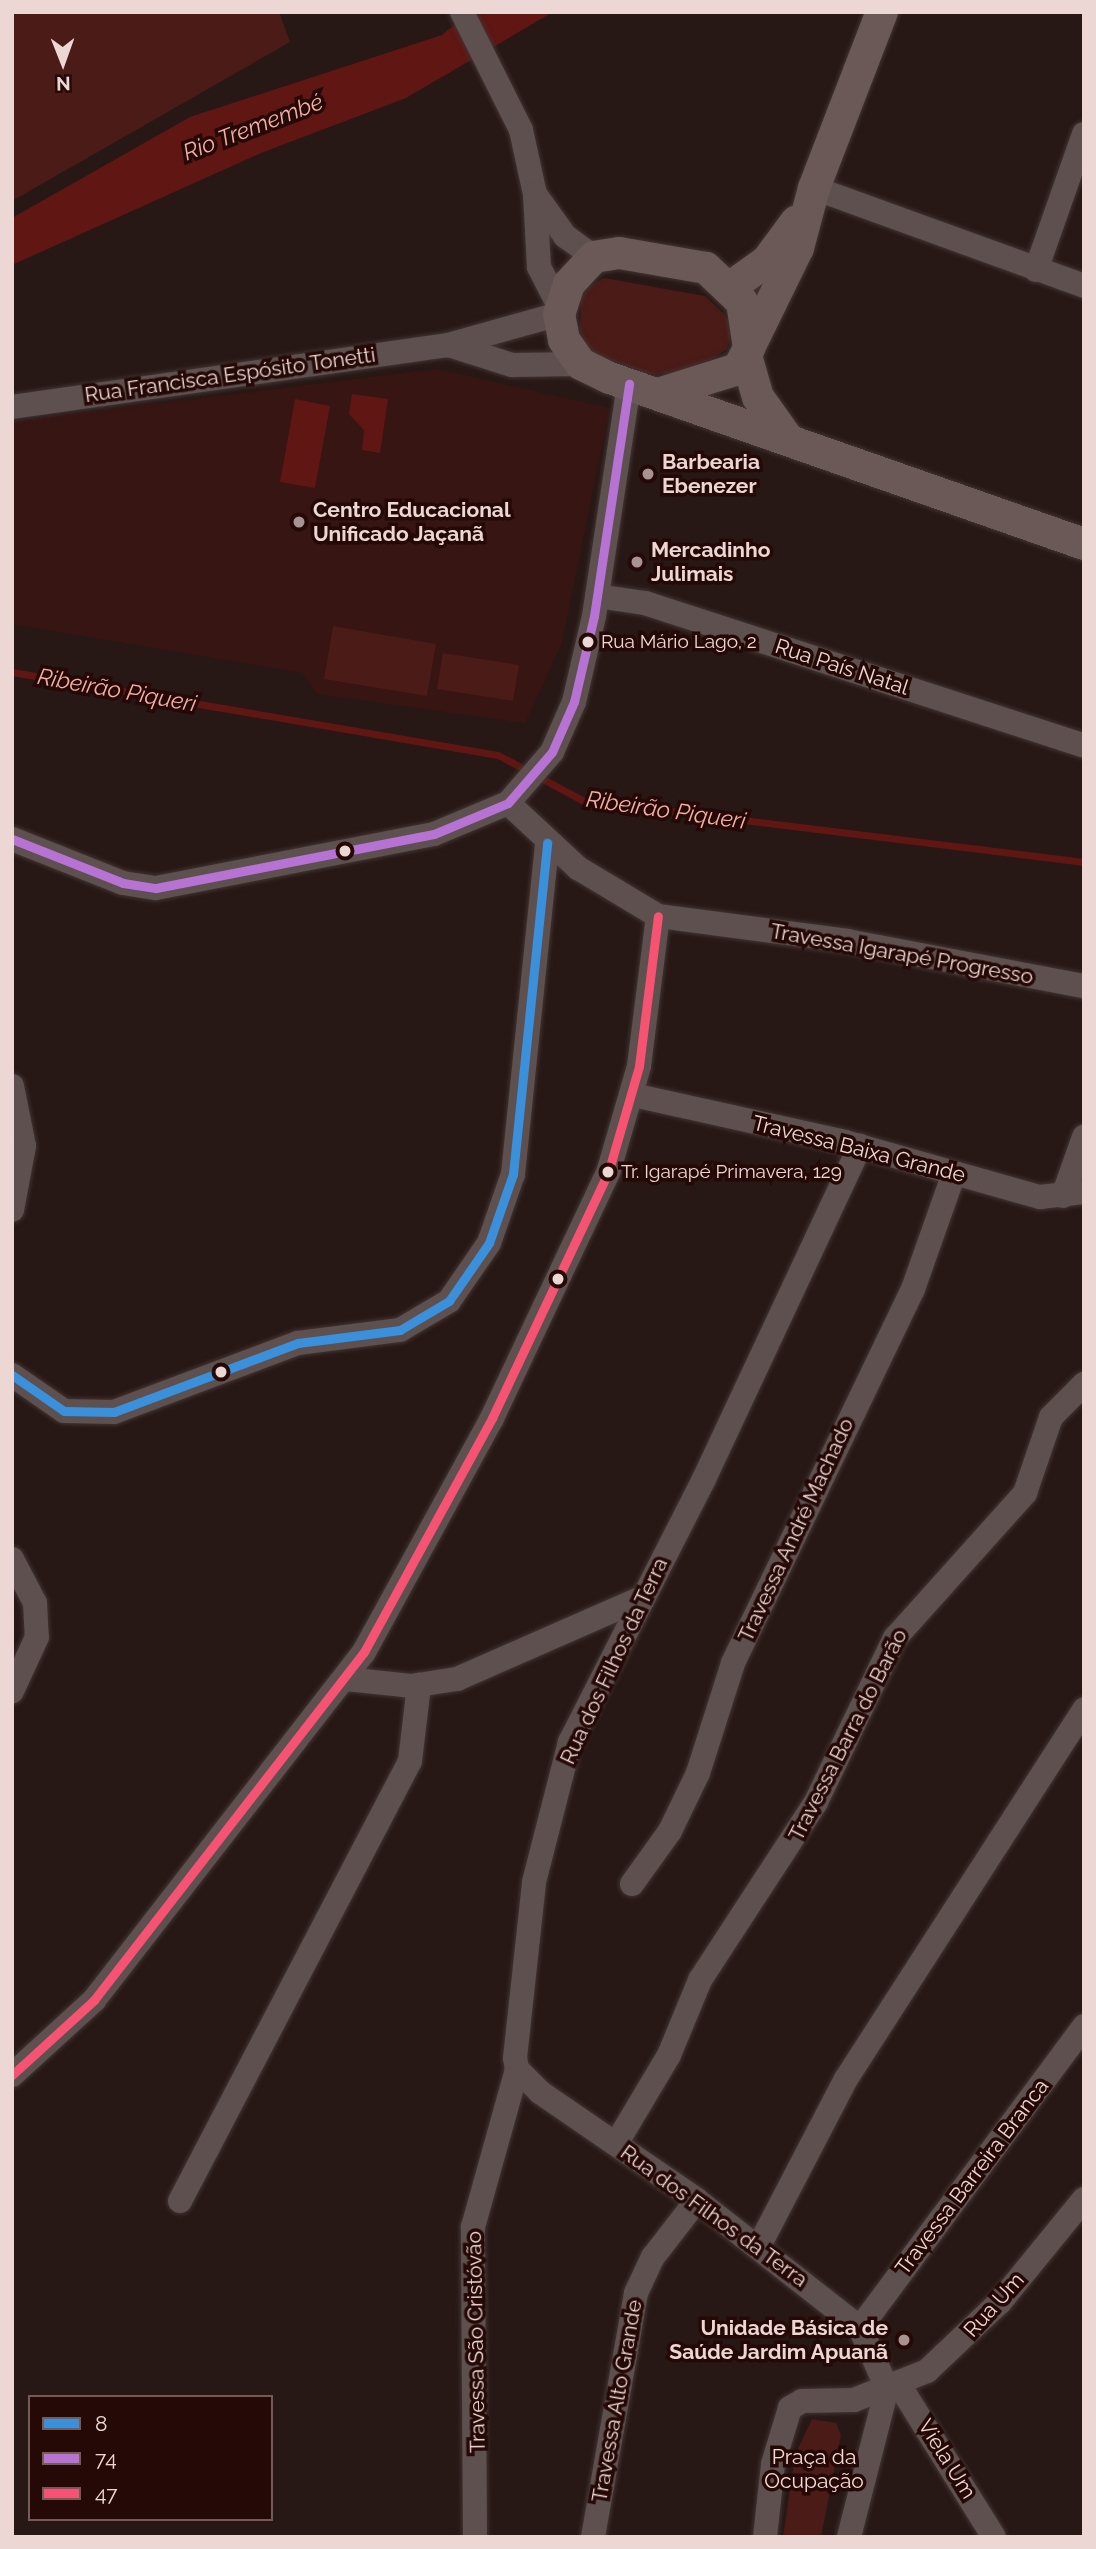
<!DOCTYPE html>
<html>
<head>
<meta charset="utf-8">
<style>
	body { margin:0 }
	#map { position:relative; width:1096px; height:2549px; overflow:hidden; background:#271816; font-family:Raleway,sans-serif }
	div>[style] { position:absolute }
	.built>* { inset:0; background:#361513 }
	.green>* { inset:0; background:#4a1b17 }
	.water>* { inset:0; background:#601612 }
	.stream>* { height:7px; margin:-3.5px; padding:0 3.5px; transform-origin:3.5px; border-radius:3.5px; background:#601612 }
	.roads { filter:drop-shadow(0 0 2px #413432) drop-shadow(0 0 2px #413432) }
	.minor>* { height:24px; margin:-12px; padding:0 12px; transform-origin:12px; border-radius:12px; background:#5d504e }
	.major>* { height:32px; margin:-16px; padding:0 16px; transform-origin:16px; border-radius:16px; background:#6b5957 }
	.bus-1>* { height:9px; margin:-4.5px; padding:0 4.5px; transform-origin:4.5px; border-radius:4.5px; background:#3a90db }
	.bus-2>* { height:9px; margin:-4.5px; padding:0 4.5px; transform-origin:4.5px; border-radius:4.5px; background:#b673d3 }
	.bus-3>* { height:9px; margin:-4.5px; padding:0 4.5px; transform-origin:4.5px; border-radius:4.5px; background:#f65372 }
	.dots>* { width:19px; height:19px; translate:-50% -50%; box-sizing:border-box; border:4px solid #240907; border-radius:50% }
	span { translate:-50% -50%; white-space:nowrap; text-align:center; line-height:1.15; -webkit-text-stroke:7px #240907; paint-order:stroke }
	.bus-label { font-size:19px; color:#ecd7d4 }
	.left { translate:0 -50%; text-align:left }
	.street-label { font-size:21px; color:#ecd7d4 }
	.poi-label { font-size:21px; color:#ecd7d4; font-weight:700 }
	.right { translate:-100% -50%; text-align:right }
	.park-label { font-size:21px; color:#f4dbd7 }
	.water-label { font-size:23px; color:#f5aea4; font-style:italic }
	.frame { position:absolute; inset:0; border:14px solid #ecd7d4; pointer-events:none }
	.legend { position:absolute; left:28px; top:2395px; width:245px; height:126px; box-sizing:border-box; background:#240907; border:2px solid #745b59; margin:0; padding:9px 12px; list-style:none; font-size:21px; color:#ecd7d4 }
	.legend li { display:flex; align-items:center; gap:14px; height:35px }
	.legend b { width:35px; border:2px solid #745b59 }
	.north { position:absolute; left:28px; top:28px; width:70px; height:70px; -webkit-text-stroke:5px #240907; paint-order:stroke; rotate:179deg; font-size:19px; font-weight:700; line-height:28px; text-align:center; color:#ecd7d4 }
	.north::after { content:''; display:block; margin:auto; width:24px; height:32px; background:#ecd7d4; clip-path:polygon(50% 0,100% 100%,50% 72%,0 100%) }
</style>
</head>
<body>
<div id="map">
	<div class="built">
		<div style="clip-path:polygon(437px 369px,610px 408px,562px 643px,525px 723px,317px 694px,303px 673px,12px 624px,12px 421px)"></div>
	</div>
	<div class="green">
		<div style="clip-path:polygon(12px 12px,279px 12px,290px 42px,12px 201px)"></div>
		<div style="clip-path:polygon(604px 278px,705px 296px,725px 315px,732px 331px,727px 349px,694px 371px,648px 375px,588px 351px,580px 332px,581px 299px,585px 288px)"></div>
		<div style="clip-path:polygon(333px 626px,436px 644px,427px 696px,324px 679px)"></div>
		<div style="clip-path:polygon(443px 653px,519px 665px,513px 701px,437px 689px)"></div>
		<div style="clip-path:polygon(812px 2419px,836px 2423px,841px 2435px,821px 2537px,783px 2537px,795px 2455px)"></div>
	</div>
	<div class="water">
		<div style="clip-path:polygon(470px 12px,553px 12px,406px 98px,261px 153px,12px 265px,12px 218px,190px 117px,442px 35px)"></div>
		<div style="clip-path:polygon(352px 394px,388px 399px,380px 453px,362px 450px,364px 430px,349px 414px)"></div>
		<div style="clip-path:polygon(295px 399px,330px 406px,315px 488px,280px 482px)"></div>
	</div>
	<div class="stream">
		<div style="left:12px;top:672px;width:493px;rotate:9.7deg"></div>
		<div style="left:498px;top:755px;width:95px;rotate:28.2deg"></div>
		<div style="left:582px;top:800px;width:506px;rotate:7.04deg"></div>
	</div>
	<div class="roads">
		<div class="minor">
			<div style="left:462px;top:12px;width:132px;rotate:63.4deg"></div>
			<div style="left:521px;top:130px;width:66px;rotate:77.7deg"></div>
			<div style="left:535px;top:194px;width:73px;rotate:86.9deg"></div>
			<div style="left:539px;top:267px;width:46px;rotate:62.9deg"></div>
			<div style="left:814px;top:188px;width:287px;rotate:19.9deg"></div>
			<div style="left:535px;top:194px;width:52px;rotate:54.5deg"></div>
			<div style="left:565px;top:236px;width:36px;rotate:36deg"></div>
			<div style="left:1036px;top:270px;width:144px;rotate:-70.6deg"></div>
			<div style="left:449px;top:345px;width:66px;rotate:17.6deg"></div>
			<div style="left:512px;top:365px;width:69px;rotate:-0.8deg"></div>
			<div style="left:12px;top:407px;width:440px;rotate:-8.1deg"></div>
			<div style="left:448px;top:345px;width:115px;rotate:-15.6deg"></div>
			<div style="left:597px;top:596px;width:49px;rotate:8.3deg"></div>
			<div style="left:645px;top:603px;width:462px;rotate:18deg"></div>
			<div style="left:508px;top:803px;width:96px;rotate:42.9deg"></div>
			<div style="left:578px;top:868px;width:93px;rotate:31deg"></div>
			<div style="left:658px;top:916px;width:191px;rotate:7.5deg"></div>
			<div style="left:847px;top:941px;width:241px;rotate:10.8deg"></div>
			<div style="left:12px;top:839px;width:119px;rotate:21.6deg"></div>
			<div style="left:123px;top:883px;width:33px;rotate:9deg"></div>
			<div style="left:156px;top:888px;width:283px;rotate:-11deg"></div>
			<div style="left:434px;top:834px;width:80px;rotate:-22.7deg"></div>
			<div style="left:508px;top:803px;width:67px;rotate:-49.2deg"></div>
			<div style="left:552px;top:752px;width:55px;rotate:-66.3deg"></div>
			<div style="left:574px;top:702px;width:88px;rotate:-76.9deg"></div>
			<div style="left:594px;top:616px;width:235px;rotate:-81.4deg"></div>
			<div style="left:12px;top:1086px;width:61px;rotate:78.7deg"></div>
			<div style="left:24px;top:1146px;width:65px;rotate:100.6deg"></div>
			<div style="left:633px;top:1095px;width:217px;rotate:12.5deg"></div>
			<div style="left:845px;top:1142px;width:203px;rotate:15.8deg"></div>
			<div style="left:1040px;top:1197px;width:44px;rotate:-6.5deg"></div>
			<div style="left:1063px;top:1196px;width:63px;rotate:-70.4deg"></div>
			<div style="left:12px;top:1375px;width:63px;rotate:34.7deg"></div>
			<div style="left:64px;top:1411px;width:50px;rotate:1.1deg"></div>
			<div style="left:114px;top:1412px;width:197px;rotate:-20.6deg"></div>
			<div style="left:298px;top:1343px;width:103px;rotate:-7.3deg"></div>
			<div style="left:400px;top:1330px;width:57px;rotate:-30.6deg"></div>
			<div style="left:449px;top:1301px;width:70px;rotate:-55.4deg"></div>
			<div style="left:489px;top:1243px;width:73px;rotate:-70.8deg"></div>
			<div style="left:513px;top:1174px;width:333px;rotate:-84.1deg"></div>
			<div style="left:12px;top:1559px;width:50px;rotate:62.4deg"></div>
			<div style="left:35px;top:1603px;width:34px;rotate:87deg"></div>
			<div style="left:37px;top:1637px;width:60px;rotate:114.8deg"></div>
			<div style="left:346px;top:1679px;width:65px;rotate:6.1deg"></div>
			<div style="left:411px;top:1686px;width:47px;rotate:-8.7deg"></div>
			<div style="left:457px;top:1679px;width:204px;rotate:-23.7deg"></div>
			<div style="left:632px;top:1884px;width:65px;rotate:-54.4deg"></div>
			<div style="left:670px;top:1831px;width:64px;rotate:-64.2deg"></div>
			<div style="left:698px;top:1773px;width:115px;rotate:-72.3deg"></div>
			<div style="left:733px;top:1663px;width:415px;rotate:-64.3deg"></div>
			<div style="left:913px;top:1289px;width:123px;rotate:-70.5deg"></div>
			<div style="left:12px;top:2075px;width:111px;rotate:-42.4deg"></div>
			<div style="left:94px;top:2000px;width:440px;rotate:-52.2deg"></div>
			<div style="left:364px;top:1652px;width:267px;rotate:-61.3deg"></div>
			<div style="left:492px;top:1418px;width:271px;rotate:-64.7deg"></div>
			<div style="left:608px;top:1173px;width:111px;rotate:-73.8deg"></div>
			<div style="left:639px;top:1066px;width:151px;rotate:-82.8deg"></div>
			<div style="left:616px;top:2144px;width:104px;rotate:-59.2deg"></div>
			<div style="left:669px;top:2055px;width:81px;rotate:-67.5deg"></div>
			<div style="left:700px;top:1980px;width:212px;rotate:-56.9deg"></div>
			<div style="left:816px;top:1802px;width:182px;rotate:-64.3deg"></div>
			<div style="left:895px;top:1638px;width:195px;rotate:-48.1deg"></div>
			<div style="left:1025px;top:1493px;width:80px;rotate:-71.1deg"></div>
			<div style="left:1051px;top:1417px;width:47px;rotate:-45deg"></div>
			<div style="left:180px;top:2201px;width:496px;rotate:-62.4deg"></div>
			<div style="left:410px;top:1761px;width:77px;rotate:-83.2deg"></div>
			<div style="left:759px;top:2246px;width:188px;rotate:-62.5deg"></div>
			<div style="left:846px;top:2079px;width:440px;rotate:-57.2deg"></div>
			<div style="left:860px;top:2328px;width:376px;rotate:-53.4deg"></div>
			<div style="left:898px;top:2383px;width:181px;rotate:58.1deg"></div>
			<div style="left:475px;top:2537px;width:310px;rotate:-90.4deg"></div>
			<div style="left:473px;top:2227px;width:164px;rotate:-74.4deg"></div>
			<div style="left:593px;top:2537px;width:248px;rotate:-80deg"></div>
			<div style="left:636px;top:2293px;width:40px;rotate:-65deg"></div>
			<div style="left:653px;top:2257px;width:72px;rotate:-52.3deg"></div>
			<div style="left:765px;top:2537px;width:73px;rotate:-83.7deg"></div>
			<div style="left:773px;top:2464px;width:59px;rotate:-73.1deg"></div>
			<div style="left:790px;top:2408px;width:14px;rotate:-30deg"></div>
			<div style="left:802px;top:2401px;width:52px;rotate:-1.1deg"></div>
			<div style="left:854px;top:2400px;width:79px;rotate:-21.7deg"></div>
			<div style="left:927px;top:2371px;width:100px;rotate:-43.4deg"></div>
			<div style="left:1000px;top:2302px;width:133px;rotate:-50.8deg"></div>
			<div style="left:849px;top:2537px;width:154px;rotate:-75.7deg"></div>
			<div style="left:887px;top:2388px;width:66px;rotate:-114.2deg"></div>
			<div style="left:860px;top:2328px;width:207px;rotate:-141.9deg"></div>
			<div style="left:697px;top:2200px;width:191px;rotate:-145.5deg"></div>
			<div style="left:540px;top:2092px;width:33px;rotate:-135deg"></div>
			<div style="left:517px;top:2069px;width:11px;rotate:-100deg"></div>
			<div style="left:515px;top:2058px;width:177px;rotate:-83.8deg"></div>
			<div style="left:534px;top:1882px;width:145px;rotate:-75.6deg"></div>
			<div style="left:570px;top:1742px;width:295px;rotate:-63deg"></div>
			<div style="left:704px;top:1479px;width:368px;rotate:-64.9deg"></div>
		</div>
		<div class="major">
			<div style="left:732px;top:286px;width:43px;rotate:-35.5deg"></div>
			<div style="left:767px;top:261px;width:49px;rotate:-53.4deg"></div>
			<div style="left:749px;top:348px;width:111px;rotate:-63.9deg"></div>
			<div style="left:798px;top:248px;width:62px;rotate:-75.1deg"></div>
			<div style="left:814px;top:188px;width:189px;rotate:-68.9deg"></div>
			<div style="left:747px;top:359px;width:40px;rotate:74deg"></div>
			<div style="left:758px;top:397px;width:47px;rotate:54.6deg"></div>
			<div style="left:658px;top:394px;width:84px;rotate:-17.4deg"></div>
			<div style="left:738px;top:369px;width:24px;rotate:-62deg"></div>
			<div style="left:749px;top:348px;width:47px;rotate:-98.7deg"></div>
			<div style="left:742px;top:302px;width:50px;rotate:-136.6deg"></div>
			<div style="left:706px;top:268px;width:88px;rotate:-170.2deg"></div>
			<div style="left:619px;top:253px;width:25px;rotate:171deg"></div>
			<div style="left:594px;top:257px;width:37px;rotate:133deg"></div>
			<div style="left:569px;top:284px;width:32px;rotate:108deg"></div>
			<div style="left:559px;top:314px;width:26px;rotate:79deg"></div>
			<div style="left:564px;top:340px;width:29px;rotate:55deg"></div>
			<div style="left:581px;top:364px;width:32px;rotate:26deg"></div>
			<div style="left:610px;top:378px;width:502px;rotate:19.3deg"></div>
		</div>
	</div>
	<div class="bus-1">
		<div style="left:12px;top:1375px;width:63px;rotate:34.7deg"></div>
		<div style="left:64px;top:1411px;width:50px;rotate:1.1deg"></div>
		<div style="left:114px;top:1412px;width:197px;rotate:-20.6deg"></div>
		<div style="left:298px;top:1343px;width:103px;rotate:-7.3deg"></div>
		<div style="left:400px;top:1330px;width:57px;rotate:-30.6deg"></div>
		<div style="left:449px;top:1301px;width:70px;rotate:-55.4deg"></div>
		<div style="left:489px;top:1243px;width:73px;rotate:-70.8deg"></div>
		<div style="left:513px;top:1174px;width:333px;rotate:-84.1deg"></div>
	</div>
	<div class="bus-2">
		<div style="left:12px;top:839px;width:119px;rotate:21.6deg"></div>
		<div style="left:123px;top:883px;width:33px;rotate:9deg"></div>
		<div style="left:156px;top:888px;width:283px;rotate:-11deg"></div>
		<div style="left:434px;top:834px;width:80px;rotate:-22.7deg"></div>
		<div style="left:508px;top:803px;width:67px;rotate:-49.2deg"></div>
		<div style="left:552px;top:752px;width:55px;rotate:-66.3deg"></div>
		<div style="left:574px;top:702px;width:88px;rotate:-76.9deg"></div>
		<div style="left:594px;top:616px;width:235px;rotate:-81.4deg"></div>
	</div>
	<div class="bus-3">
		<div style="left:12px;top:2075px;width:111px;rotate:-42.4deg"></div>
		<div style="left:94px;top:2000px;width:440px;rotate:-52.2deg"></div>
		<div style="left:364px;top:1652px;width:267px;rotate:-61.3deg"></div>
		<div style="left:492px;top:1418px;width:271px;rotate:-64.7deg"></div>
		<div style="left:608px;top:1173px;width:111px;rotate:-73.8deg"></div>
		<div style="left:639px;top:1066px;width:151px;rotate:-82.8deg"></div>
	</div>
	<div class="dots">
		<div style="left:648px;top:474px;background:#a79492"></div>
		<div style="left:299px;top:522px;background:#a79492"></div>
		<div style="left:637px;top:562px;background:#a79492"></div>
		<div style="left:588px;top:642px;background:#ecd7d4"></div>
		<div style="left:345px;top:851px;background:#ecd7d4"></div>
		<div style="left:608px;top:1172px;background:#ecd7d4"></div>
		<div style="left:558px;top:1279px;background:#ecd7d4"></div>
		<div style="left:221px;top:1372px;background:#ecd7d4"></div>
		<div style="left:904px;top:2340px;background:#a79492"></div>
	</div>
	<div class="bus-label">
		<span class="left" style="left:601px;top:642px">Rua Mário Lago, 2</span>
		<span class="left" style="left:621px;top:1172px">Tr. Igarapé Primavera, 129</span>
	</div>
	<div class="street-label">
		<span style="left:230px;top:375px;rotate:-8deg">Rua Francisca Espósito Tonetti</span>
		<span style="left:842px;top:667px;rotate:18deg">Rua País Natal</span>
		<span style="left:902px;top:954px;rotate:10deg">Travessa Igarapé Progresso</span>
		<span style="left:859px;top:1149px;rotate:14deg">Travessa Baixa Grande</span>
		<span style="left:796px;top:1530px;rotate:-65deg">Travessa André Machado</span>
		<span style="left:614px;top:1661px;rotate:-65deg">Rua dos Filhos da Terra</span>
		<span style="left:848px;top:1735px;rotate:-63deg">Travessa Barra do Barão</span>
		<span style="left:972px;top:2177px;rotate:-53deg">Travessa Barreira Branca</span>
		<span style="left:714px;top:2216px;rotate:36deg">Rua dos Filhos da Terra</span>
		<span style="left:994px;top:2305px;rotate:-48deg">Rua Um</span>
		<span style="left:476px;top:2342px;rotate:-91deg">Travessa São Cristóvão</span>
		<span style="left:617px;top:2401px;rotate:-80deg">Travessa Alto Grande</span>
		<span style="left:947px;top:2459px;rotate:58deg">Viela Um</span>
	</div>
	<div class="poi-label">
		<span class="left" style="left:662px;top:474px">Barbearia<br>Ebenezer</span>
		<span class="left" style="left:313px;top:522px">Centro Educacional<br>Unificado Jaçanã</span>
		<span class="left" style="left:651px;top:562px">Mercadinho<br>Julimais</span>
		<span class="right" style="left:888px;top:2340px">Unidade Básica de<br>Saúde Jardim Apuanã</span>
	</div>
	<div class="park-label">
		<span style="left:814px;top:2469px">Praça da<br>Ocupação</span>
	</div>
	<div class="water-label">
		<span style="left:253px;top:127px;rotate:-21deg">Rio Tremembé</span>
		<span style="left:117px;top:690px;rotate:10deg">Ribeirão Piqueri</span>
		<span style="left:666px;top:810px;rotate:8deg">Ribeirão Piqueri</span>
	</div>
	<div class="frame"></div>
	<ul class="legend">
	<li><b style="height:9px;background:#3a90db"></b>8</li>
	<li><b style="height:9px;background:#b673d3"></b>74</li>
	<li><b style="height:9px;background:#f65372"></b>47</li>
	</ul>
	<div class="north">N</div>
</div>
</body>
</html>
